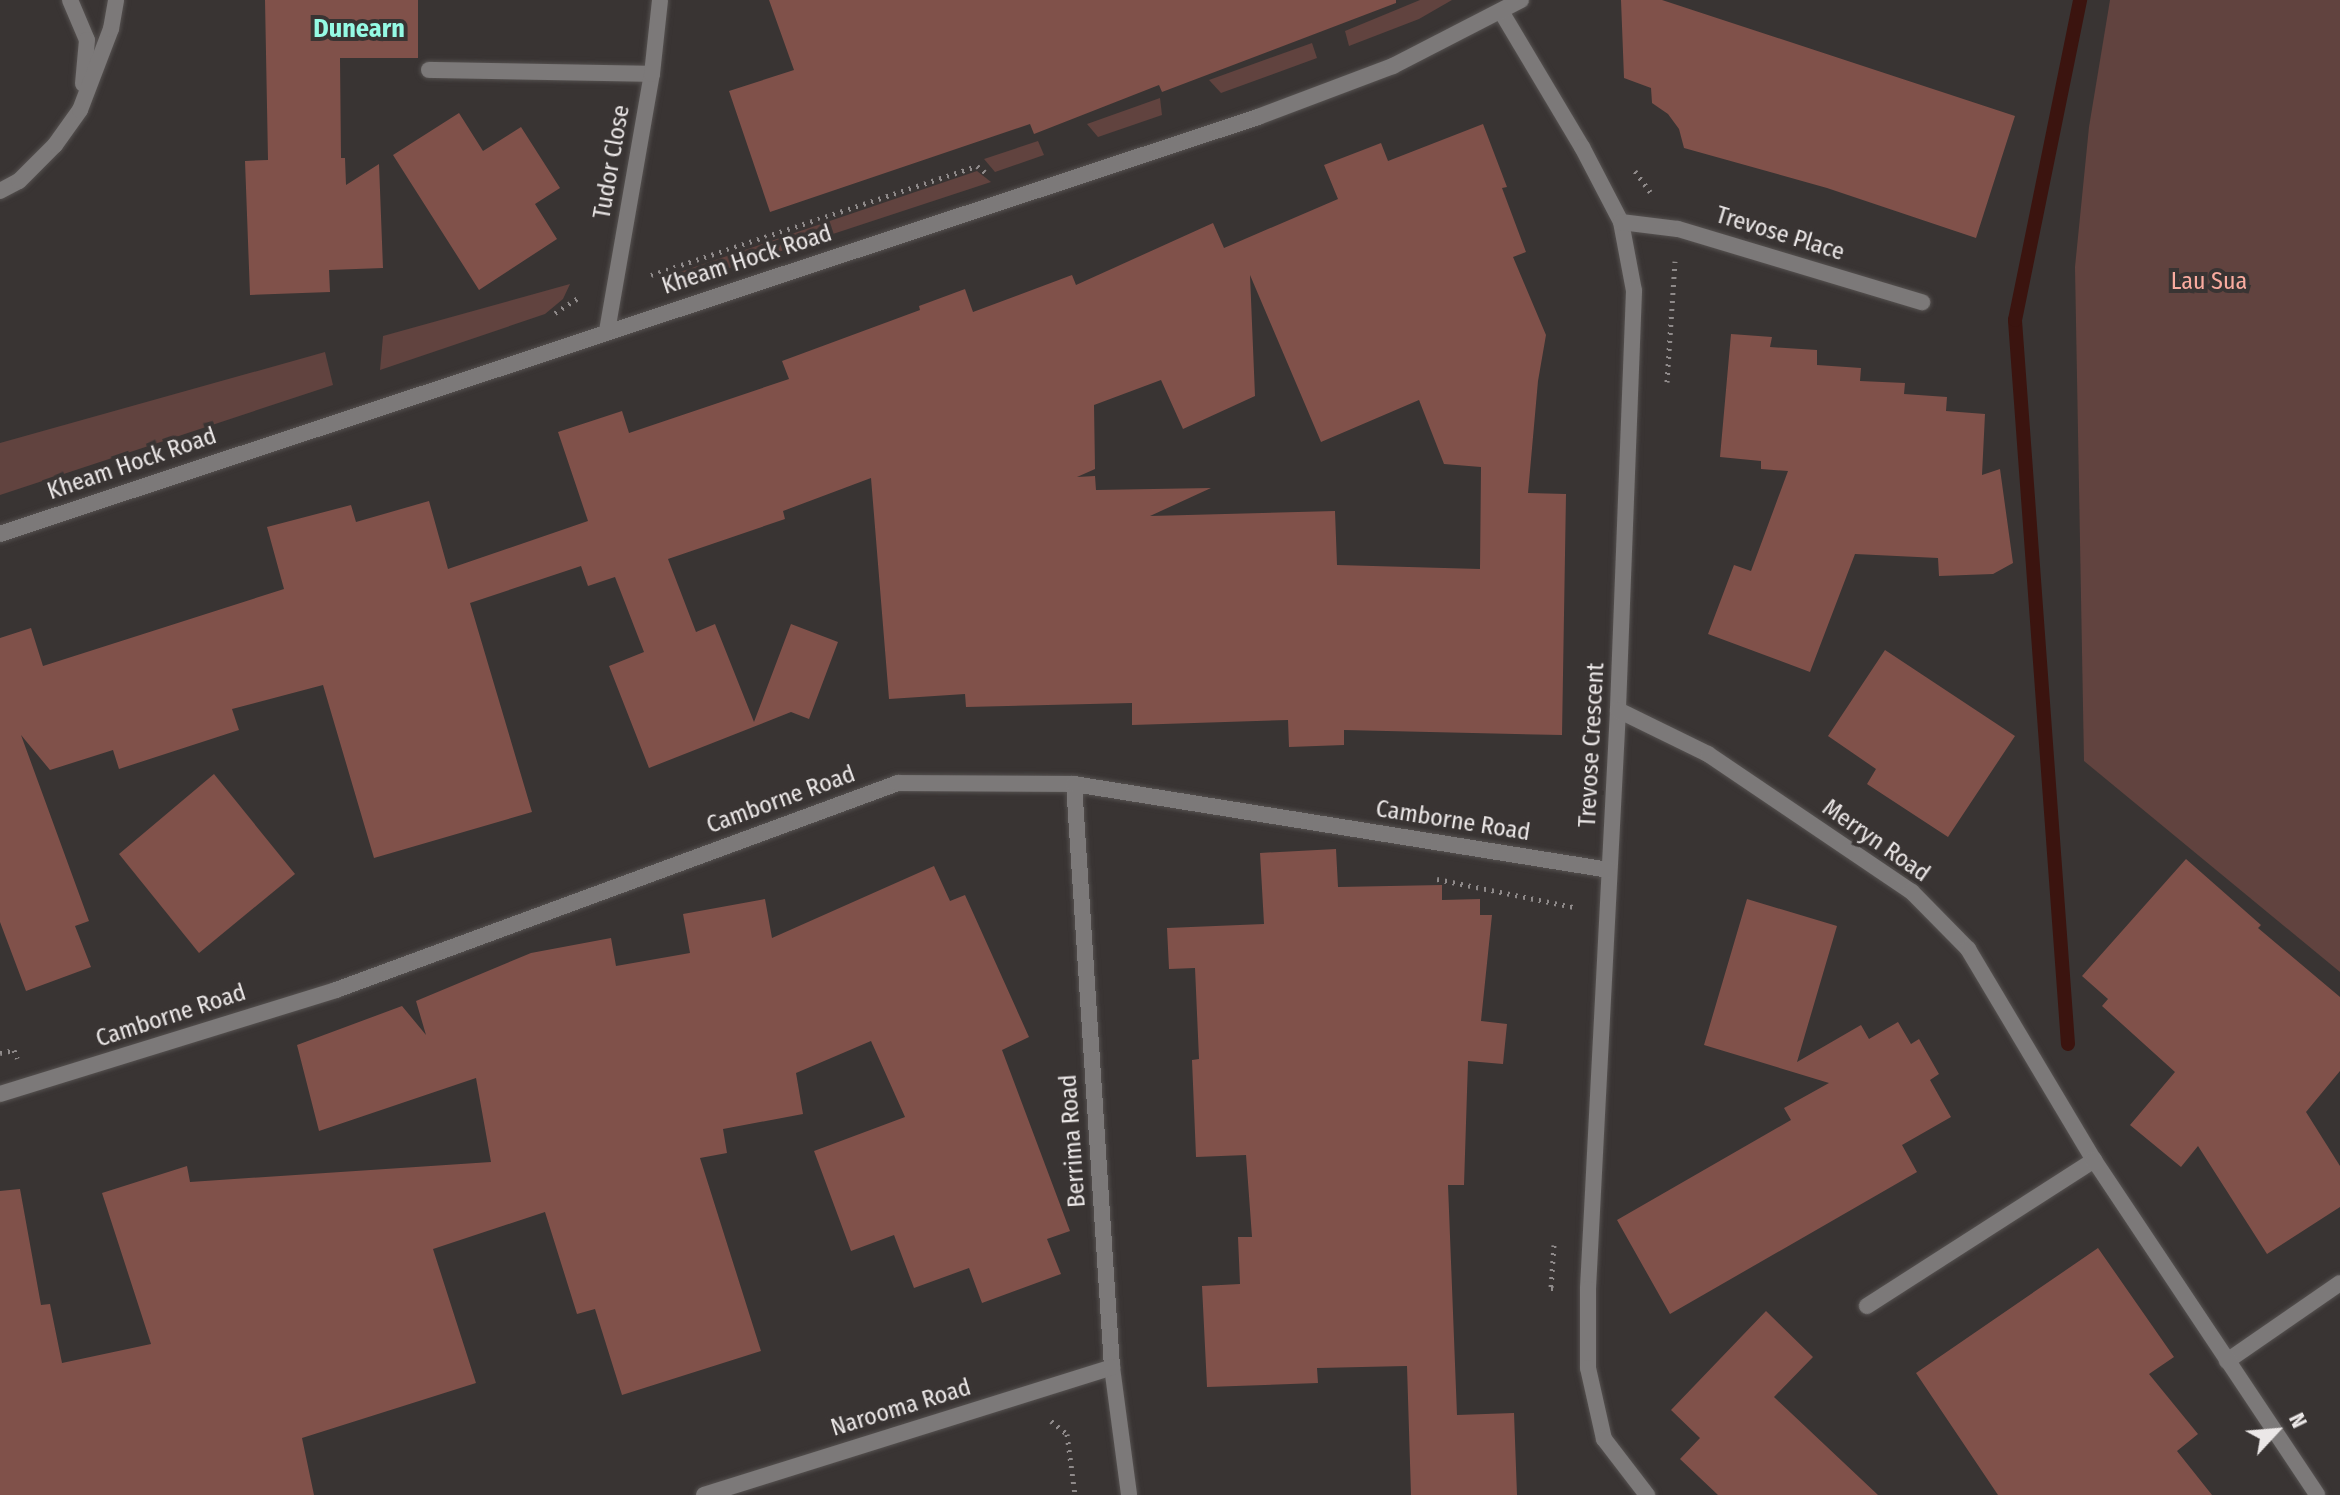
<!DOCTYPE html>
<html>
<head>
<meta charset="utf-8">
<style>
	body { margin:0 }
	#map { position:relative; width:2340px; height:1495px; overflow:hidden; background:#393433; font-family:"Fira Sans Condensed",sans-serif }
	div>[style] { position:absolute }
	.green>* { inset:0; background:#61433f }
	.stream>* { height:14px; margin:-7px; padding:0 7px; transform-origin:7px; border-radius:7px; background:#3b140f }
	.building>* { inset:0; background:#80514a }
	.path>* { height:5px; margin-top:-2.5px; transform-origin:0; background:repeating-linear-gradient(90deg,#8f8a8a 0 2px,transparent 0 8px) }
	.roads { filter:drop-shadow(0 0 2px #555150) drop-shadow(0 0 2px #555150) }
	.service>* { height:16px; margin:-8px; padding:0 8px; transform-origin:8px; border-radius:8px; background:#7c7979 }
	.minor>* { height:16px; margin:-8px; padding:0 8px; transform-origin:8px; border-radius:8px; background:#7c7979 }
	span { translate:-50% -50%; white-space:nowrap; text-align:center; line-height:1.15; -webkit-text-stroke:8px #393433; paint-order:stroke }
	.street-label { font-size:24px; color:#ebe7e7 }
	.park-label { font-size:24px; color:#f9ab9f }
	.neighbourhood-label { font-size:26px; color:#95fae4; font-weight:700 }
	.north { position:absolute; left:2236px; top:1391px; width:80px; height:80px; -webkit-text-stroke:6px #393433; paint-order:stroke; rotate:64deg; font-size:22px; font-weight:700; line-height:32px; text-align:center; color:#ebe7e7 }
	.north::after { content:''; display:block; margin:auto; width:28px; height:36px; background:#ebe7e7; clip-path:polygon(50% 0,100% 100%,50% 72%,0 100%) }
</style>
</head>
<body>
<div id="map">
	<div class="green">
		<div style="clip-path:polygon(1420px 0,1452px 0,1419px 19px,1349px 46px,1345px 31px)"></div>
		<div style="clip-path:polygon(2110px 0,2340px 0,2340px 972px,2084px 761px,2075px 267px,2089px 127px)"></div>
		<div style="clip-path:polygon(1312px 43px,1317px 58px,1221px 93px,1209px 80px)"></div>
		<div style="clip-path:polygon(1160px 98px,1162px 115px,1098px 137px,1087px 124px)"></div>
		<div style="clip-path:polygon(1038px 141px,1044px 155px,995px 172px,984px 159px)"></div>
		<div style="clip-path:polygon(977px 171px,991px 182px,693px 280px,677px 273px)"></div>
		<div style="clip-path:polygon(570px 284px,563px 299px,545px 314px,380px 370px,383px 336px)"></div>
		<div style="clip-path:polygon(325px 352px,333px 385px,0 495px,0 443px)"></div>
	</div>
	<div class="stream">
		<div style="left:2068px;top:1044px;width:726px;rotate:-94.19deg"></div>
		<div style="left:2015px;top:320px;width:327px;rotate:-78.5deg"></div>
	</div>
	<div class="building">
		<div style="clip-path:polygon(265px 0,418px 0,418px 58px,340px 58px,341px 158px,345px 158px,346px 185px,379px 164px,383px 268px,329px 270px,330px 292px,250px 295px,245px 161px,268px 160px)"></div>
		<div style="clip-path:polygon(769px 0,1396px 0,1396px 3px,1162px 92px,1159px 85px,1034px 134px,1030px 124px,770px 212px,729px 91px,794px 70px)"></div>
		<div style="clip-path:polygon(1621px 0,1662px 0,2015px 116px,1976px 238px,1827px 188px,1684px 148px,1679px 129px,1668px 114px,1652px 103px,1651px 88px,1624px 78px)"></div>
		<div style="clip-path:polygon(459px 113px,483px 151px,521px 127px,560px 188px,535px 204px,557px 239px,479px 290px,393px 155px)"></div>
		<div style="clip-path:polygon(evenodd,1483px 124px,1507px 187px,1502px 188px,1526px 252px,1513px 257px,1546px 335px,1538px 381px,1528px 493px,1566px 494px,1562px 735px,1344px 730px,1344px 745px,1289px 747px,1288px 720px,1132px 725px,1132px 703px,966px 707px,965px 694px,889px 699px,871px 478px,783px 511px,785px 519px,668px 559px,696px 632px,715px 624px,754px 722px,791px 624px,838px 642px,809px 719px,791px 712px,649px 768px,609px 666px,644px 652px,615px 577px,588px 586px,581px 566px,470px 603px,532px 812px,374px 858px,323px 685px,232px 709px,239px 730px,119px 769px,113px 750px,50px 770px,21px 735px,89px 921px,75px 926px,91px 967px,26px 991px,0 922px,0 638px,31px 628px,43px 666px,284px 589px,267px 527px,351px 505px,356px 522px,429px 501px,448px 569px,588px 521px,558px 432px,622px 411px,629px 433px,789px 379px,782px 361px,920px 310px,919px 306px,965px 289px,973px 312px,1072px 275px,1076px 285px,1213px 223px,1224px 248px,1338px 199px,1324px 165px,1381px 143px,1388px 161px,1483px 124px,1250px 275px,1321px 442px,1419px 400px,1444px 464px,1481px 467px,1480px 569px,1337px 565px,1335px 511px,1150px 516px,1211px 488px,1096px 490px,1095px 476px,1077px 477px,1095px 469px,1094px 405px,1161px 380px,1183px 429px,1255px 396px,1250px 275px)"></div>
		<div style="clip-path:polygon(1731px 334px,1772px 337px,1770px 347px,1817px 350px,1817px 365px,1861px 368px,1860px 381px,1905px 383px,1904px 394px,1947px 397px,1946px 411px,1985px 414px,1982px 475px,2000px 469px,2013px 563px,1993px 574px,1939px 576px,1938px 558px,1855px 554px,1810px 672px,1708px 634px,1734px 565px,1751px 571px,1788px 471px,1761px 469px,1761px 461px,1720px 457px)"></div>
		<div style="clip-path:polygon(1885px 650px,2015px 736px,1948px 837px,1867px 784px,1876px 769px,1828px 736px)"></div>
		<div style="clip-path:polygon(214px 774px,295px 874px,199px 953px,119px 854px)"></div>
		<div style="clip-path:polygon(1336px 849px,1338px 887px,1442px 885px,1442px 900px,1480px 899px,1480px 915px,1492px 915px,1481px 1021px,1507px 1024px,1503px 1064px,1468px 1061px,1464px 1185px,1448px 1185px,1457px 1415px,1514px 1413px,1517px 1495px,1411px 1495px,1407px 1366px,1317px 1368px,1318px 1383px,1207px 1387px,1202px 1286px,1240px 1284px,1238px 1237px,1252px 1237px,1246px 1155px,1196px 1157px,1192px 1060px,1199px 1059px,1195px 968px,1169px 969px,1167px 928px,1264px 924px,1260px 853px)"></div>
		<div style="clip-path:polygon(2186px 859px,2261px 925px,2258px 928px,2340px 997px,2340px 1071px,2306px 1112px,2340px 1166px,2340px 1207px,2267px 1254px,2198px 1146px,2181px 1167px,2130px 1125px,2175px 1072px,2102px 1006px,2108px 999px,2082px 976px)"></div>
		<div style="clip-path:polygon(934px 866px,950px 901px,965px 895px,1029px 1037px,1002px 1050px,1070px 1231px,1047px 1239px,1061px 1274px,982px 1303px,969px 1268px,914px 1288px,894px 1235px,851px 1251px,814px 1151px,905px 1117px,871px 1041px,796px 1073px,803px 1114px,723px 1129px,727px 1153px,700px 1158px,761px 1351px,622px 1395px,595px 1309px,577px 1314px,545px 1212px,433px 1249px,476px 1383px,302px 1438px,314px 1495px,0 1495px,0 1191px,20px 1189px,41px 1305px,50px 1304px,62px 1363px,151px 1344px,102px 1193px,187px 1166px,190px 1182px,491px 1162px,476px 1078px,319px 1131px,297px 1045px,402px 1006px,426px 1035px,416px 1001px,531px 953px,611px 938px,616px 966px,690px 953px,683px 914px,765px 899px,772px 938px)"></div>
		<div style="clip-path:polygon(1747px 899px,1837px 926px,1797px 1062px,1861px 1025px,1869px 1039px,1898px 1022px,1911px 1044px,1919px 1039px,1939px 1074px,1930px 1080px,1951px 1117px,1902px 1145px,1917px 1172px,1670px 1314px,1617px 1220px,1791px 1120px,1784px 1108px,1829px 1083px,1704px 1045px)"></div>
		<div style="clip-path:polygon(2098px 1248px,2174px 1357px,2149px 1374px,2198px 1434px,2177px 1451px,2212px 1495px,1998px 1495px,1916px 1373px)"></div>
		<div style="clip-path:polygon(1766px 1311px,1813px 1357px,1774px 1397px,1878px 1495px,1718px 1495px,1680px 1459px,1700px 1438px,1671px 1410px)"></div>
	</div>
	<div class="path">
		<div style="left:1635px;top:171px;width:26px;rotate:54deg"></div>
		<div style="left:651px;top:275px;width:344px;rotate:-18.5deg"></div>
		<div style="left:977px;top:166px;width:10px;rotate:37deg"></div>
		<div style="left:555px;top:313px;width:30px;rotate:-33deg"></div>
		<div style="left:1667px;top:382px;width:121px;rotate:-86.2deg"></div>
		<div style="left:1437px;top:879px;width:140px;rotate:11.6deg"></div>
		<div style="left:0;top:1053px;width:14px;rotate:-12deg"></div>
		<div style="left:14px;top:1050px;width:9px;rotate:69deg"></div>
		<div style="left:1554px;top:1245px;width:43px;rotate:94deg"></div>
		<div style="left:1551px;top:1288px;width:7px"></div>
		<div style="left:1051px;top:1421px;width:21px;rotate:39deg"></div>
		<div style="left:1067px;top:1434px;width:62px;rotate:82.5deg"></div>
	</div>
	<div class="roads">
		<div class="service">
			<div style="left:70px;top:0;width:43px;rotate:67deg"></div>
			<div style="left:87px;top:40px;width:44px;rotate:95.2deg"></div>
			<div style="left:429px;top:70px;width:223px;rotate:1deg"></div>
			<div style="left:0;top:191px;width:21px;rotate:-28deg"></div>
			<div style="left:19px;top:181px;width:51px;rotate:-45deg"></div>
			<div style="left:55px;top:145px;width:43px;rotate:-54.5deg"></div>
			<div style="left:80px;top:110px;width:87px;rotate:-69.1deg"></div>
			<div style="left:111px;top:29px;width:29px;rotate:-80deg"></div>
			<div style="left:1867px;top:1306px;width:270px;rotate:-32.7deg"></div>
			<div style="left:2227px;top:1361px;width:137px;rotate:-34.6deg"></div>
		</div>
		<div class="minor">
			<div style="left:1502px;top:13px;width:156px;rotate:59.2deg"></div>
			<div style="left:1582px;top:147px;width:85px;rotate:62.5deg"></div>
			<div style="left:1621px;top:222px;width:70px;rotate:79.3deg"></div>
			<div style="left:1634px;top:291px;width:419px;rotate:92.2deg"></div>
			<div style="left:1618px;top:710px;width:580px;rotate:92.97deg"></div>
			<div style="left:1588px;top:1289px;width:79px;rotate:90deg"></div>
			<div style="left:1588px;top:1368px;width:73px;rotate:77.3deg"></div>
			<div style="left:1604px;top:1439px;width:71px;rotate:52.5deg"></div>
			<div style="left:1621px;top:222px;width:57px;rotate:7deg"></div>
			<div style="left:1678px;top:229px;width:255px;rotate:16.7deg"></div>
			<div style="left:607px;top:331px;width:261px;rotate:-80.1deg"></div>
			<div style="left:652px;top:74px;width:74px;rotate:-83.8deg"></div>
			<div style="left:0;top:534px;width:1325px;rotate:-18.34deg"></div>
			<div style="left:1258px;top:117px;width:144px;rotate:-20.7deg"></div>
			<div style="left:1393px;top:66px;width:144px;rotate:-27.3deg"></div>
			<div style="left:1618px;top:710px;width:100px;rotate:26.1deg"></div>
			<div style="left:1708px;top:754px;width:246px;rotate:34.1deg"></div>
			<div style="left:1912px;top:892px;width:80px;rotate:45.5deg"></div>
			<div style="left:1968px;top:949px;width:246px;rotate:59.2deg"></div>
			<div style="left:2094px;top:1160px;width:402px;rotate:56.3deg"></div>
			<div style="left:1074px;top:784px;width:584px;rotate:86.27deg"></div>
			<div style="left:1112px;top:1367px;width:129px;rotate:82.4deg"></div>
			<div style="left:0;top:1094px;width:352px;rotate:-17.2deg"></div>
			<div style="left:336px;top:990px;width:599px;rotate:-20.22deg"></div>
			<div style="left:898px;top:783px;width:176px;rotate:0.3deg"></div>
			<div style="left:1074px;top:784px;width:542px;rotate:9.13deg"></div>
			<div style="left:704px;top:1495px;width:428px;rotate:-17.4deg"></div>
		</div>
	</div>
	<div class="street-label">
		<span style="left:612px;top:162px;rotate:-80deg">Tudor Close</span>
		<span style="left:1780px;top:234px;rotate:17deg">Trevose Place</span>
		<span style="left:747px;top:260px;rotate:-18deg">Kheam Hock Road</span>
		<span style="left:132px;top:464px;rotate:-19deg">Kheam Hock Road</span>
		<span style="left:1592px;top:745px;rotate:-87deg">Trevose Crescent</span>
		<span style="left:781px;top:800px;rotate:-20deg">Camborne Road</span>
		<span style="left:1453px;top:821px;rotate:9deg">Camborne Road</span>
		<span style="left:1876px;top:841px;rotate:35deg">Merryn Road</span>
		<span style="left:171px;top:1016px;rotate:-18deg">Camborne Road</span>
		<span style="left:1073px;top:1141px;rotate:-94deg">Berrima Road</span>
		<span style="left:901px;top:1408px;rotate:-17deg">Narooma Road</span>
	</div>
	<div class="park-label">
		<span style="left:2209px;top:282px">Lau Sua</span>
	</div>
	<div class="neighbourhood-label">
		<span style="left:359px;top:29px">Dunearn</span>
	</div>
	<div class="north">N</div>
</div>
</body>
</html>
